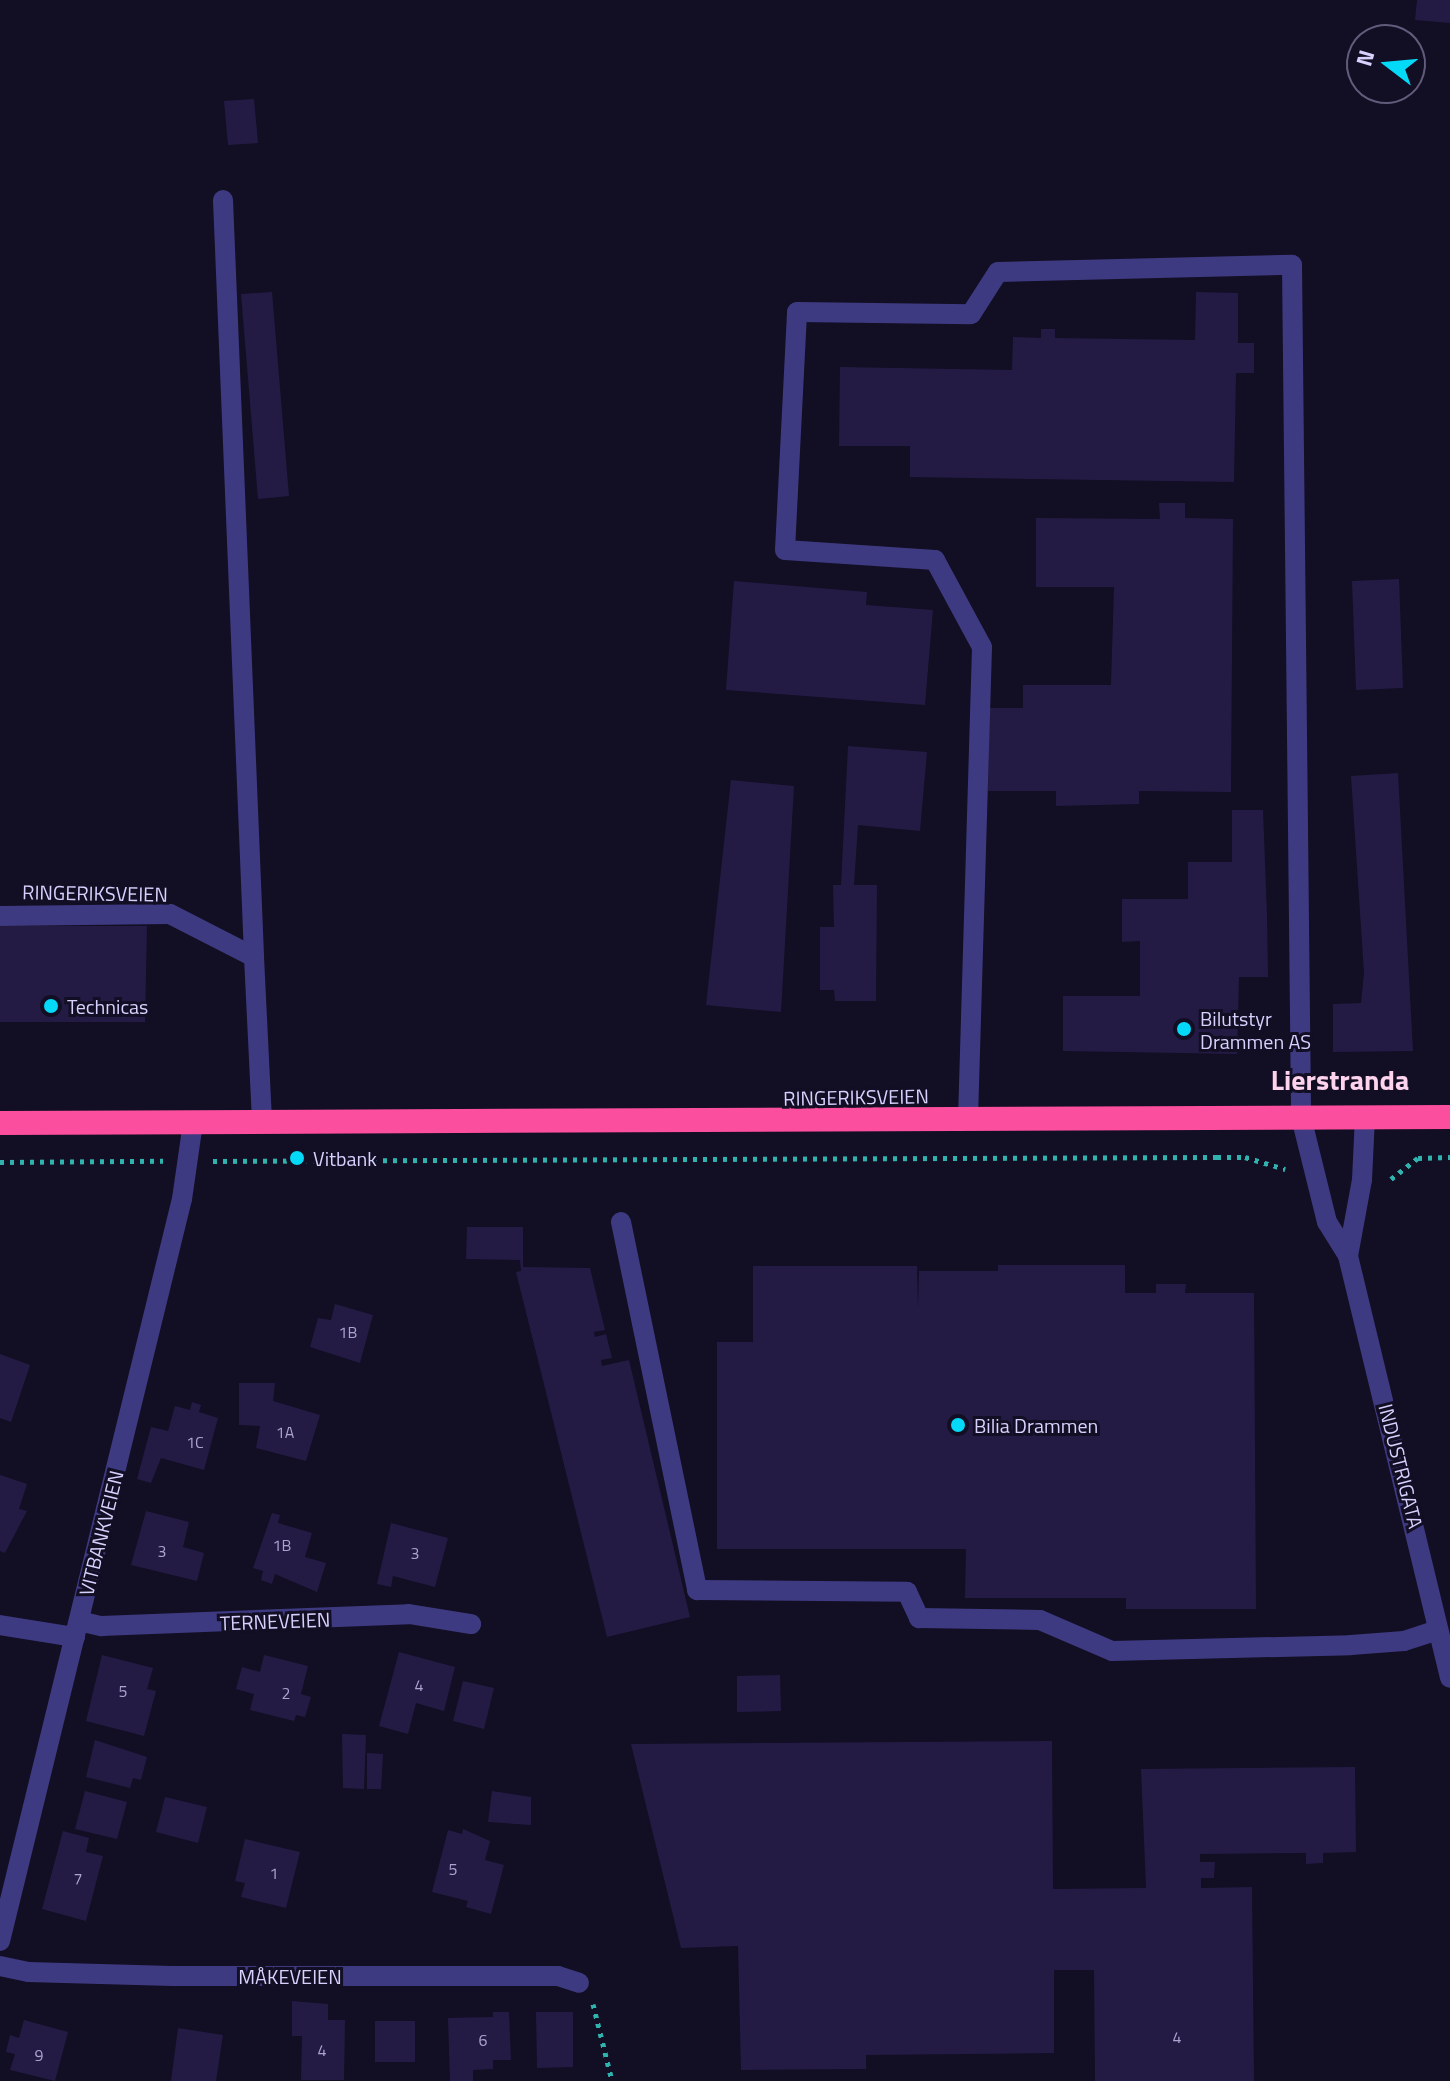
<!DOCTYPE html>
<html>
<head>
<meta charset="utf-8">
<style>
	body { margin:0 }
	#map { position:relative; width:1450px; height:2081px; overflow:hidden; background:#120e23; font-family:"Titillium Web",sans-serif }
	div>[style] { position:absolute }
	.building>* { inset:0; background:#241b44 }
	.path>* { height:5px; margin-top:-2.5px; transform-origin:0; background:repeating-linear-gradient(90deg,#30b3ae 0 4px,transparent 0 10px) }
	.minor>* { height:20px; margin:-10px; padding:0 10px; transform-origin:10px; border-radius:10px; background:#3e3a81 }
	.highway>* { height:24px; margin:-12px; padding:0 12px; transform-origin:12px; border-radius:12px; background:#fc4e9e }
	.dots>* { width:22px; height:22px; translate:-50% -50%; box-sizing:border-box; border:4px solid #120e23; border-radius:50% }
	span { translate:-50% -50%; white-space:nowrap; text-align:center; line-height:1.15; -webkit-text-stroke:6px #120e23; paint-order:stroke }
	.number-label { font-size:16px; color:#aaa4d0 }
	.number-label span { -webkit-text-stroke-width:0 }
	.street-label { font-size:20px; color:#d7d1fe }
	.poi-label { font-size:20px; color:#d7d1fe }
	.left { translate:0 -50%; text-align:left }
	.district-label { font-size:28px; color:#fed3ee; font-weight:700 }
	.north { position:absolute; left:1346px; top:24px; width:80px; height:80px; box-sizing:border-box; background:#120e23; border:2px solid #615c7b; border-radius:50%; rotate:286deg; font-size:22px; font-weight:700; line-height:32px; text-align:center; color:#d7d1fe }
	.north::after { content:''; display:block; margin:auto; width:28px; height:36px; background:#04d9f7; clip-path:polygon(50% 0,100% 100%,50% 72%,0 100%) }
</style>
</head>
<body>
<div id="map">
	<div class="building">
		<div style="clip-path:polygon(1417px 0,1450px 0,1450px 23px,1415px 20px)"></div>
		<div style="clip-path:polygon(254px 99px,258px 143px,228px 145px,224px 101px)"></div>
		<div style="clip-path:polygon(272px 292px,289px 496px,258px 499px,241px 294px)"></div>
		<div style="clip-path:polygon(1196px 292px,1238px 293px,1238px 343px,1254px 343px,1254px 373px,1236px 373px,1234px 482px,910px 477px,910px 446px,839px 446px,840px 367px,1012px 370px,1013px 337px,1041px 338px,1041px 329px,1055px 329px,1055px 338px,1195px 340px)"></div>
		<div style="clip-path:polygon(1159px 503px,1185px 503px,1185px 518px,1233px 519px,1231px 792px,1139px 791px,1139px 804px,1056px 806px,1056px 791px,988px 791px,989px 708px,1023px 708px,1023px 685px,1111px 685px,1114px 587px,1036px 587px,1036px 518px,1160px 519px)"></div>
		<div style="clip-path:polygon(1399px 579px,1403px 688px,1356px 690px,1352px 581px)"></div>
		<div style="clip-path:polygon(734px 581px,867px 592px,866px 605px,933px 610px,925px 705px,726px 690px)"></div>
		<div style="clip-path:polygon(848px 746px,927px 752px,920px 831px,858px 825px,854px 885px,877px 885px,876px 1001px,835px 1001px,834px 990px,820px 990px,820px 927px,834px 927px,833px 885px,841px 885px)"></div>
		<div style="clip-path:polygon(1398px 773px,1413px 1051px,1333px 1052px,1333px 1004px,1361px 1003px,1364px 973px,1351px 776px)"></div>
		<div style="clip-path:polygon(731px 780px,794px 786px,781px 1012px,706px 1005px)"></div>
		<div style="clip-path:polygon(1232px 810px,1263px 810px,1267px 915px,1268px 977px,1239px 977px,1237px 1054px,1063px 1051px,1063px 996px,1140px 996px,1140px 941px,1122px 942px,1122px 899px,1188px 899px,1188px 862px,1232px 862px)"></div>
		<div style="clip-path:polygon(0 926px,147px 926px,145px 1022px,0 1022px)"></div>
		<div style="clip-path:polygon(467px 1227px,523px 1227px,523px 1267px,590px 1268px,605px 1330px,594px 1332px,595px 1337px,606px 1334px,612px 1358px,601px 1360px,602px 1366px,629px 1360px,690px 1617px,607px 1637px,516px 1272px,521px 1271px,520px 1260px,466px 1259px)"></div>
		<div style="clip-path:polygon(998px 1265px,1125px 1265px,1125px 1293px,1156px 1293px,1156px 1284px,1186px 1284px,1185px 1293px,1254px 1293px,1256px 1609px,1126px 1609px,1126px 1598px,965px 1598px,966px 1549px,717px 1549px,717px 1342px,753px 1342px,753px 1266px,917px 1266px,918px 1308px,919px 1271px,998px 1271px)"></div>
		<div style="clip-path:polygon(335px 1304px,373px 1315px,360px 1363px,310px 1347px,318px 1318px,331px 1320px)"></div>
		<div style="clip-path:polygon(0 1354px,30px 1365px,11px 1422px,0 1418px)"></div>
		<div style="clip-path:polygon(239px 1383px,275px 1383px,273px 1401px,320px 1415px,306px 1461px,256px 1448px,260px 1426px,239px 1425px)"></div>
		<div style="clip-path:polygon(192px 1402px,201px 1405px,199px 1412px,218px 1418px,204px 1470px,161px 1458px,151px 1483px,137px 1479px,151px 1427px,168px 1431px,175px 1406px,190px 1410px)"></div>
		<div style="clip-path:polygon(0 1475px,27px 1484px,19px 1509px,27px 1511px,5px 1553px,0 1551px)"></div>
		<div style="clip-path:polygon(146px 1511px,189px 1522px,183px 1547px,204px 1553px,197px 1581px,131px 1565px)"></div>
		<div style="clip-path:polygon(272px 1513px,280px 1515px,278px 1523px,312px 1533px,305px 1557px,326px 1563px,317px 1592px,275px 1574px,272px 1584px,261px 1580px,263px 1571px,253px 1568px)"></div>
		<div style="clip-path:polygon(391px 1523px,448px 1538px,435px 1587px,393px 1576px,391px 1587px,377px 1584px)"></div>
		<div style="clip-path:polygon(399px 1652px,455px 1667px,444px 1711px,416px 1703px,408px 1734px,379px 1726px)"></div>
		<div style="clip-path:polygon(102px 1655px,153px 1668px,147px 1689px,156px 1691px,144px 1736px,86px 1721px)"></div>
		<div style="clip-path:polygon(264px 1655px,308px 1666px,301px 1694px,311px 1697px,305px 1717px,296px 1715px,294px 1721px,250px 1710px,254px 1694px,236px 1689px,242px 1667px,260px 1672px)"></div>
		<div style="clip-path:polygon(780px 1675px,781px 1711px,737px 1712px,737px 1676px)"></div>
		<div style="clip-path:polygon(463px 1681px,494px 1688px,484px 1729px,453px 1721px)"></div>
		<div style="clip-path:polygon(342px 1734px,366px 1735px,364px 1789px,343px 1788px)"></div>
		<div style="clip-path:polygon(95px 1740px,147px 1757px,141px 1780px,133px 1778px,130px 1788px,86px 1777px)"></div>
		<div style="clip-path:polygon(1052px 1741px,1053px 1889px,1146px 1888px,1141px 1769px,1355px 1767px,1356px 1852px,1323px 1853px,1323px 1863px,1306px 1864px,1306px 1853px,1200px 1854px,1200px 1862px,1215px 1862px,1214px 1878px,1201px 1878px,1201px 1888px,1252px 1887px,1254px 2081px,1095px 2081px,1094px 1970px,1054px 1970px,1054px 2053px,866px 2055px,866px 2069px,741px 2070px,738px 1946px,681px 1948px,631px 1744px)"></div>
		<div style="clip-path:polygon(367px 1753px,383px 1754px,381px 1789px,367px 1789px)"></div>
		<div style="clip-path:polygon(85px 1791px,127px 1802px,117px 1839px,75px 1829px)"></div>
		<div style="clip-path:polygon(492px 1791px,531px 1797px,531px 1825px,488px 1822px)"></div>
		<div style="clip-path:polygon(165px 1797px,207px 1807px,198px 1843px,156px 1832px)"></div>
		<div style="clip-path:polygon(463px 1829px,490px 1841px,485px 1860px,504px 1865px,491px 1914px,466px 1907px,468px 1901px,432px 1892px,448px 1830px,462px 1834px)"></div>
		<div style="clip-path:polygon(63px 1831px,89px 1838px,86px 1852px,103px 1856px,86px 1921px,42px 1909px)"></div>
		<div style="clip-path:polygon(245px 1839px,300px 1852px,286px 1908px,241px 1897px,245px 1883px,235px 1881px)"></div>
		<div style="clip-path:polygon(292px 2001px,328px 2004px,328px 2020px,345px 2020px,344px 2080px,301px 2080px,302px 2036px,292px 2036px)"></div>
		<div style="clip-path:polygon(493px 2012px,509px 2012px,511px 2060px,493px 2060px,493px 2069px,473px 2070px,473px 2081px,450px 2081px,448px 2018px,493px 2017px)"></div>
		<div style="clip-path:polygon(536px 2012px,573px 2012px,573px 2067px,537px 2068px)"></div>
		<div style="clip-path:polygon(24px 2020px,68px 2032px,55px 2081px,10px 2070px,15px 2054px,6px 2052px,10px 2035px,19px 2038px)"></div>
		<div style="clip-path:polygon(375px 2021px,415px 2021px,415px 2062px,375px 2062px)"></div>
		<div style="clip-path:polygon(178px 2028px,223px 2035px,216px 2081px,171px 2081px)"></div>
	</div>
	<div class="path">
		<div style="left:213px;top:1161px;width:1004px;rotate:-0.23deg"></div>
		<div style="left:1217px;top:1157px;width:28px"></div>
		<div style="left:1245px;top:1157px;width:42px;rotate:16.7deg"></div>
		<div style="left:0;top:1162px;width:163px;rotate:-0.4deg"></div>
		<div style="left:1391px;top:1179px;width:34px;rotate:-38deg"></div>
		<div style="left:1418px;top:1158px;width:32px;rotate:-2deg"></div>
		<div style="left:593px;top:2004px;width:79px;rotate:76.1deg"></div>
	</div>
	<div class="minor">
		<div style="left:223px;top:200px;width:758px;rotate:87.65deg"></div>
		<div style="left:0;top:916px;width:170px;rotate:-0.7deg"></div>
		<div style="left:170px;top:914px;width:94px;rotate:27.1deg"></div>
		<div style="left:254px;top:957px;width:166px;rotate:87.2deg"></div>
		<div style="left:968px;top:1119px;width:472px;rotate:-88.3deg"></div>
		<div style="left:982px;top:647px;width:99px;rotate:-118.4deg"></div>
		<div style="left:935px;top:560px;width:150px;rotate:-176.2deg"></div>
		<div style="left:785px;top:550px;width:238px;rotate:-87.1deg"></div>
		<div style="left:797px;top:312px;width:174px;rotate:0.7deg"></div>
		<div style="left:971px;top:314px;width:50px;rotate:-57.3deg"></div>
		<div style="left:998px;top:272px;width:294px;rotate:-1.4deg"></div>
		<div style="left:1292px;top:265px;width:852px;rotate:89.39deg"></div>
		<div style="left:1301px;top:1117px;width:108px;rotate:76.1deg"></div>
		<div style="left:1327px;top:1222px;width:40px;rotate:58deg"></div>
		<div style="left:1348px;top:1256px;width:434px;rotate:76.4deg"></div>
		<div style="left:621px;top:1222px;width:376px;rotate:78.3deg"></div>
		<div style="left:697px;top:1590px;width:210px;rotate:0.5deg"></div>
		<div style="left:907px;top:1592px;width:29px;rotate:65deg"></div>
		<div style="left:919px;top:1618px;width:121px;rotate:0.9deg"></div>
		<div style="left:1040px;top:1620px;width:78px;rotate:23.3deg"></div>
		<div style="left:1112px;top:1651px;width:239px;rotate:-1.4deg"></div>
		<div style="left:1351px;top:1645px;width:53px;rotate:-4.3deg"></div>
		<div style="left:1404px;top:1641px;width:36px;rotate:-18deg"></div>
		<div style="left:1348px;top:1256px;width:77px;rotate:-79.6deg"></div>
		<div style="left:1362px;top:1180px;width:63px;rotate:-87.3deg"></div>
		<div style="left:79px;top:1621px;width:23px;rotate:13deg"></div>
		<div style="left:101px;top:1626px;width:308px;rotate:-2.2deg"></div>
		<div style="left:409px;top:1614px;width:63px;rotate:9.2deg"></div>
		<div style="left:0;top:1625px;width:76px;rotate:9.1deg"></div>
		<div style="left:0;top:1941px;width:764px;rotate:-76.22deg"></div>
		<div style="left:182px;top:1199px;width:77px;rotate:-81.8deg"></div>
		<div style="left:0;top:1966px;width:29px;rotate:12deg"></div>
		<div style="left:28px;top:1972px;width:144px;rotate:1.6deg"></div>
		<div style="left:172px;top:1976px;width:386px"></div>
		<div style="left:558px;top:1976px;width:22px;rotate:18deg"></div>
	</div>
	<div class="highway">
		<div style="left:0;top:1123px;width:1450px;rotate:-0.24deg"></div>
	</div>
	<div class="dots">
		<div style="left:51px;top:1006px;background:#04d9f7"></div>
		<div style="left:1184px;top:1029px;background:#04d9f7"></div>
		<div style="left:297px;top:1158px;background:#04d9f7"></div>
		<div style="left:958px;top:1425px;background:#04d9f7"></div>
	</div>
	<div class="number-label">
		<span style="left:348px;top:1332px">1B</span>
		<span style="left:285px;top:1432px">1A</span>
		<span style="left:195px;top:1442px">1C</span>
		<span style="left:282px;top:1545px">1B</span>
		<span style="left:162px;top:1551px">3</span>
		<span style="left:415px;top:1553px">3</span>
		<span style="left:419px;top:1685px">4</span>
		<span style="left:123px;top:1691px">5</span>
		<span style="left:286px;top:1693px">2</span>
		<span style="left:453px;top:1869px">5</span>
		<span style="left:274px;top:1873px">1</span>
		<span style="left:78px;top:1878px">7</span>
		<span style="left:1177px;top:2037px">4</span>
		<span style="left:483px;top:2040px">6</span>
		<span style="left:322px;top:2050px">4</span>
		<span style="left:39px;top:2055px">9</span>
	</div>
	<div class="street-label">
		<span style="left:95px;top:893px;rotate:1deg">RINGERIKSVEIEN</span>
		<span style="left:856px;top:1097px;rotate:-1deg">RINGERIKSVEIEN</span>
		<span style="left:1401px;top:1466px;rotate:76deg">INDUSTRIGATA</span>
		<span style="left:101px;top:1533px;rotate:-76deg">VITBANKVEIEN</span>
		<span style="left:275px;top:1621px;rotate:-2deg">TERNEVEIEN</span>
		<span style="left:290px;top:1976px">MÅKEVEIEN</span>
	</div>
	<div class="poi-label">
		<span class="left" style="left:67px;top:1006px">Technicas</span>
		<span class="left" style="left:1200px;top:1030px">Bilutstyr<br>Drammen AS</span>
		<span class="left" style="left:313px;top:1158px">Vitbank</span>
		<span class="left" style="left:974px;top:1425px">Bilia Drammen</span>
	</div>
	<div class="district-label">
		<span style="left:1340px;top:1080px">Lierstranda</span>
	</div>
	<div class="north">N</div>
</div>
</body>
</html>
